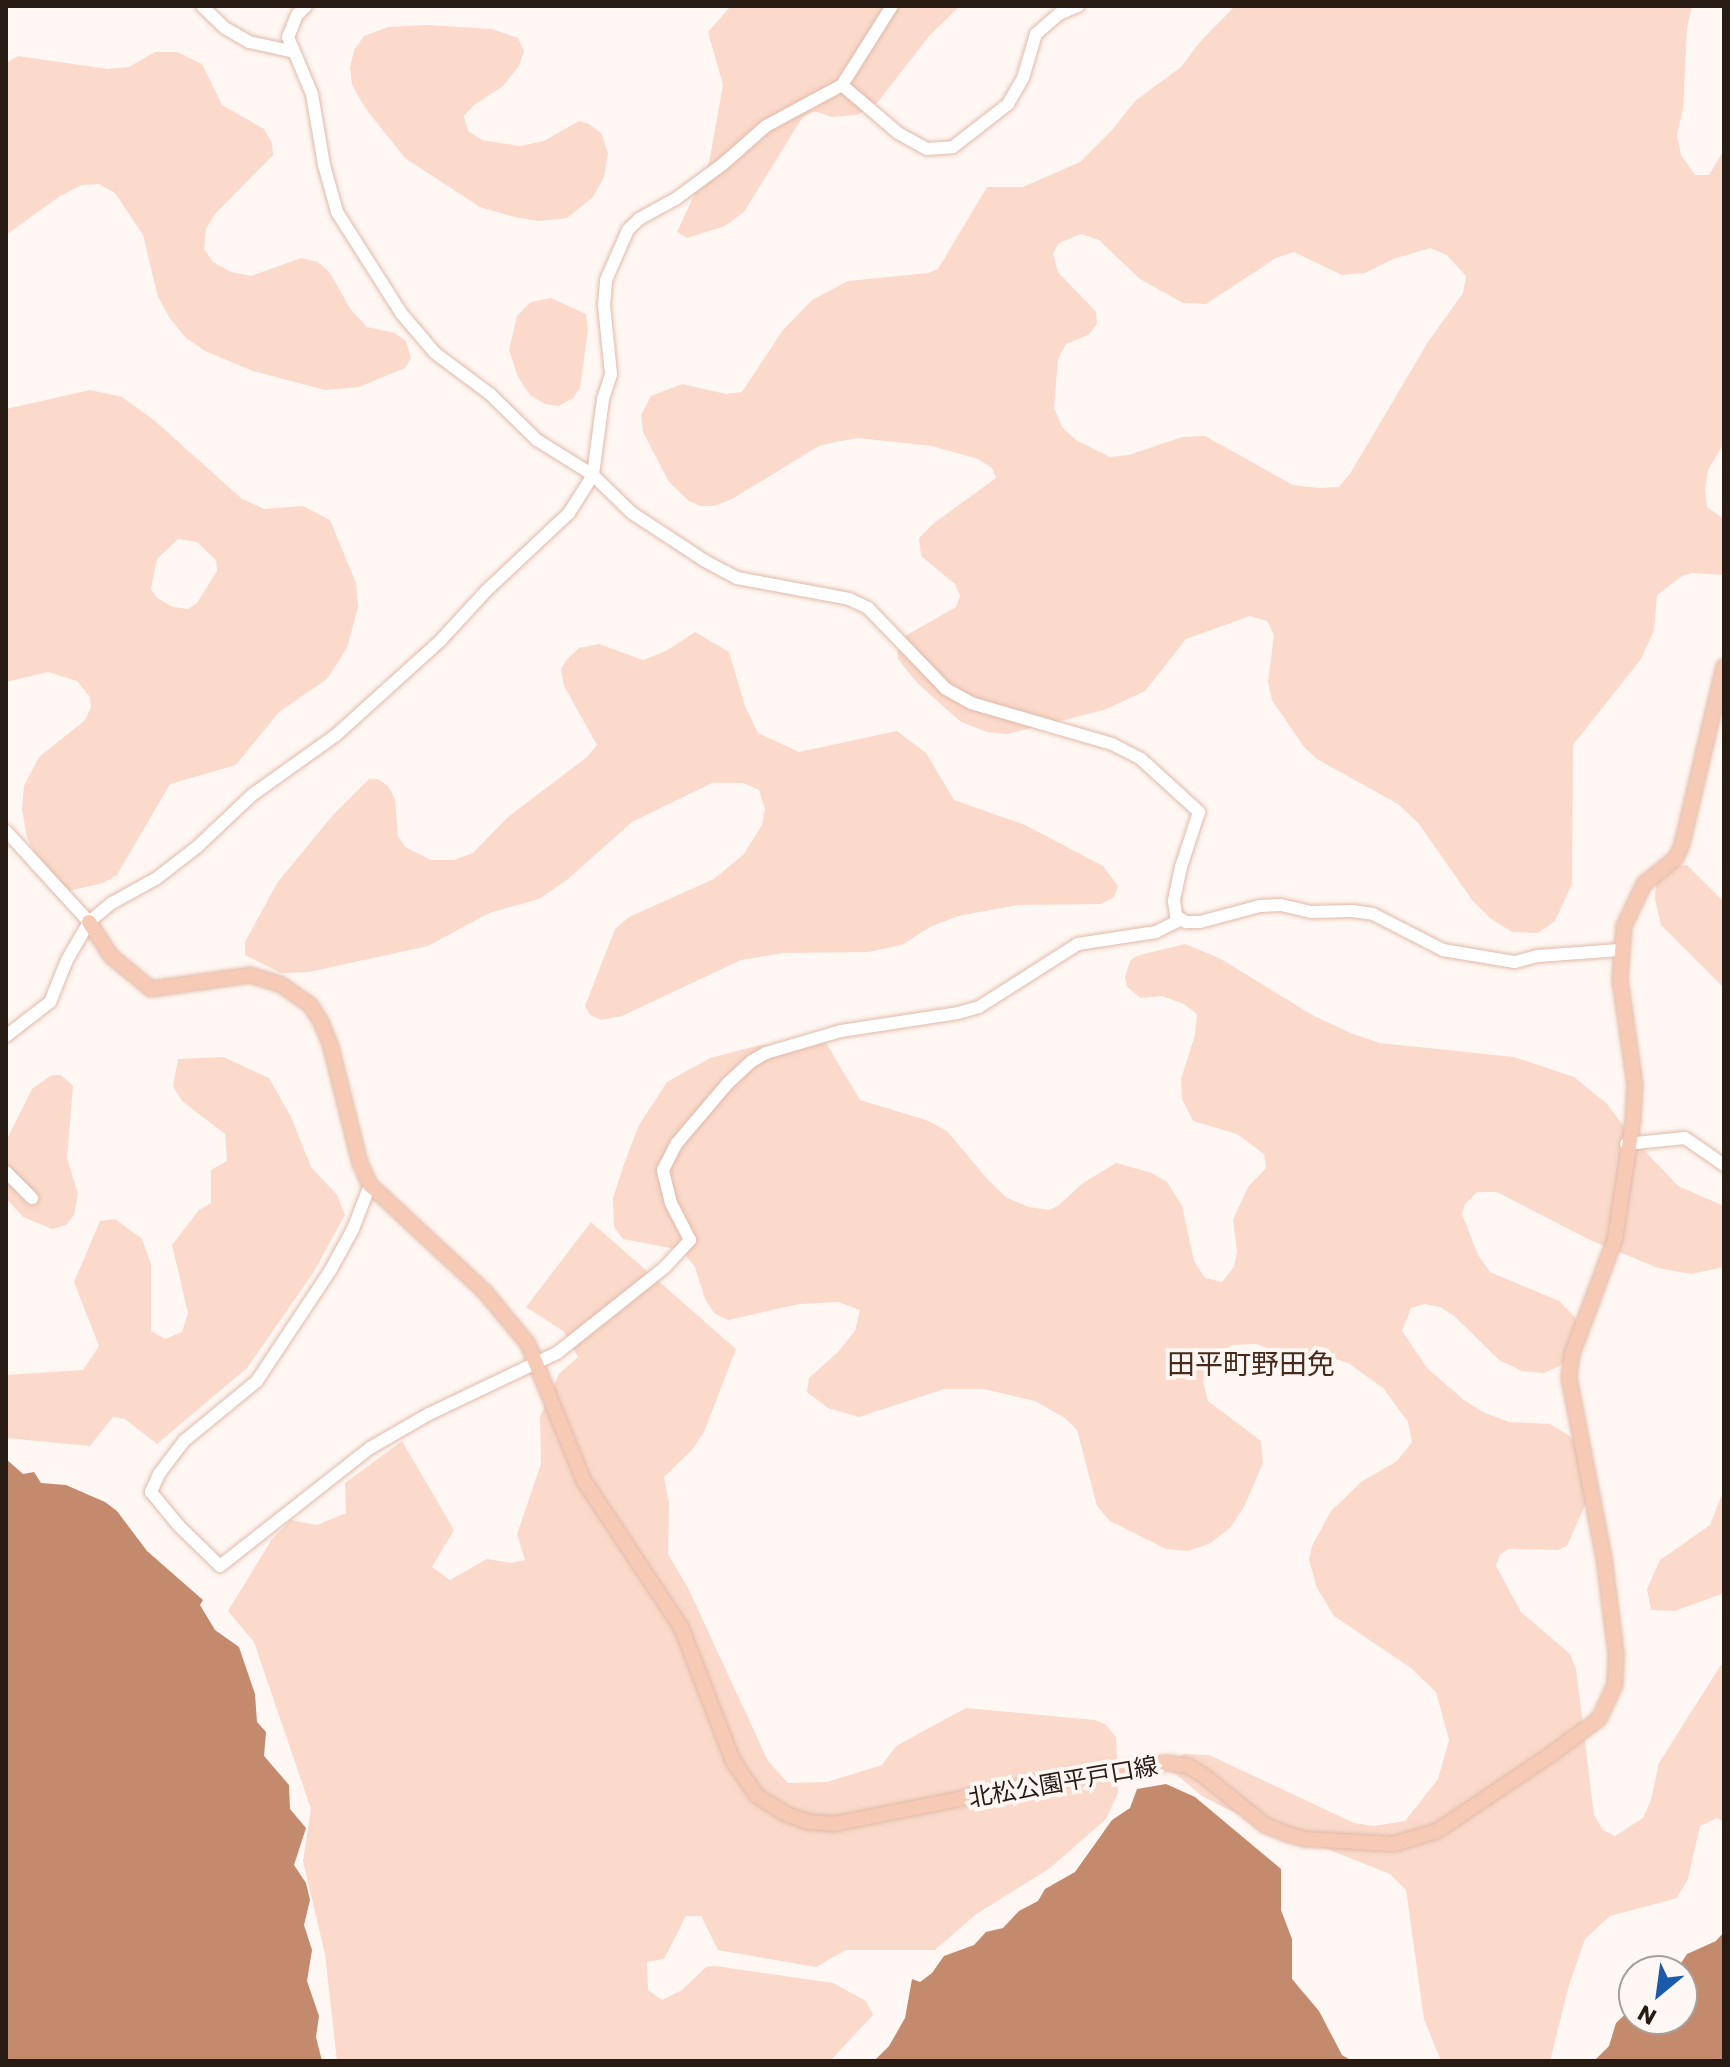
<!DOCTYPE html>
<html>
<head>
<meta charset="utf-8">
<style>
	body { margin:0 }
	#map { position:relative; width:1730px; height:2067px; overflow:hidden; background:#fff7f3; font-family:Poppins,"Noto Sans JP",sans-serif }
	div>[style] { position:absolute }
	.green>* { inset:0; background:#fbdacb }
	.water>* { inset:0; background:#c38a6e }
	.roads { filter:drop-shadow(0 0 2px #e0baa9) drop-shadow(0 0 2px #e0baa9) }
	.minor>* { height:12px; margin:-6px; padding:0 6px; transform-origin:6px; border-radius:6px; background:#fff }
	.major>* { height:14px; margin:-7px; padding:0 7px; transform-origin:7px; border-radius:7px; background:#f7cab5 }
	span { translate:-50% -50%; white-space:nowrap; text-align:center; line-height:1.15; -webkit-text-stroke:8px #fff7f3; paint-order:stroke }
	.street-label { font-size:24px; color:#281b14 }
	.quarter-label { font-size:28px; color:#472a1c }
	.frame { position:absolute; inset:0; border:8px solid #281b14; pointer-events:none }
	.north { position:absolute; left:1618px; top:1955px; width:80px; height:80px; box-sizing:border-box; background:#fff7f3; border:2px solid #a99f9a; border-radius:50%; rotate:209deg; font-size:22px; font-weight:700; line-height:32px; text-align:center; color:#281b14 }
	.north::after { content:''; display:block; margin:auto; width:28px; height:36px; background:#1a5aab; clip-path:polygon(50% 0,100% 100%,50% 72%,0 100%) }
</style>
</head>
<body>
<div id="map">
	<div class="green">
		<div style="clip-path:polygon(731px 6px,960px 6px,929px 36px,878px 102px,857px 115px,832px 117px,814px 111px,802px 118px,744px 212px,725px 226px,687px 238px,677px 232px,709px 163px,723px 85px,708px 32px)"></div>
		<div style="clip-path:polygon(evenodd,1235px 6px,1692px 6px,1687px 28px,1683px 109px,1677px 134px,1681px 155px,1695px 175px,1709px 175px,1724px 150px,1724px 443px,1708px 470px,1705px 489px,1707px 507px,1724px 519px,1724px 575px,1692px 573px,1682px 576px,1657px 595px,1654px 630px,1641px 659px,1573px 745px,1572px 884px,1555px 921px,1538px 933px,1512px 932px,1490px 918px,1472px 900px,1419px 824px,1398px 804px,1317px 759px,1304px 747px,1272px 700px,1268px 682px,1274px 635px,1267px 621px,1250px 616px,1186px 639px,1145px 691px,1104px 710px,1007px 734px,987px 732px,961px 722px,917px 683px,898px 659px,897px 647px,905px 636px,956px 607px,960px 596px,955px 584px,921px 556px,919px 538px,934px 523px,996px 478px,992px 468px,978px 459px,932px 446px,858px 438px,835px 442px,819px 446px,732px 499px,714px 506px,700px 506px,689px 501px,669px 482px,643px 432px,641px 415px,651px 396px,682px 384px,726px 394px,742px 392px,783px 330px,812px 300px,848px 281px,928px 273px,938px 269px,987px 187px,1023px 187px,1080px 162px,1112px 130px,1135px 101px,1181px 67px,1200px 42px,1235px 6px,1081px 234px,1099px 240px,1140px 279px,1183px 303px,1206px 304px,1276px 258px,1294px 252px,1342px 275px,1365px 273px,1393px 259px,1430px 248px,1447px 255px,1466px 276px,1463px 293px,1428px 342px,1351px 472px,1339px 487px,1319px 488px,1293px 485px,1205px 436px,1182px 437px,1129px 455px,1110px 457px,1076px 440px,1062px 427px,1054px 408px,1058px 359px,1066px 344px,1088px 335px,1097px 324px,1096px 312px,1058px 272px,1053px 253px,1059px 243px,1081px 234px)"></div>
		<div style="clip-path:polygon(427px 25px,492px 29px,518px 38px,524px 51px,519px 66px,503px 86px,474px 105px,464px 116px,468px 131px,482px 140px,520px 146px,544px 141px,579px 121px,589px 124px,602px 134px,608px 154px,604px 177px,593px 197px,567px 218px,538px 221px,514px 217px,480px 207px,405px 158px,366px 109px,352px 85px,350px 68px,354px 50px,364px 36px,388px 27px)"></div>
		<div style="clip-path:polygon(155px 52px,177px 52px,202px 64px,222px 105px,264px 129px,272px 143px,273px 155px,215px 214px,206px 229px,204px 249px,213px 262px,231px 272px,251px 276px,301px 258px,318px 262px,330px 273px,351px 310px,367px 327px,395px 333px,406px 341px,411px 358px,405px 368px,359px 387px,325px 390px,253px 371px,205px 351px,186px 338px,171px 320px,158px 297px,143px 235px,115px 193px,99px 184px,82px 185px,60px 196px,6px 235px,6px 63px,18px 56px,108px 69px,129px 67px)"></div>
		<div style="clip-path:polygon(551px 298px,586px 314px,588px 329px,580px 388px,573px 398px,559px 406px,545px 404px,530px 395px,518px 377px,509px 350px,517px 316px,531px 302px)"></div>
		<div style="clip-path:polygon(evenodd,90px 390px,122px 397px,155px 421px,242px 499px,264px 509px,303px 506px,330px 520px,356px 583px,358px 607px,347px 648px,327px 679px,279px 712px,236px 765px,170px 784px,117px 875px,103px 883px,69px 891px,49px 881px,27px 838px,22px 809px,24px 786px,39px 757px,84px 721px,91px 708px,90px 697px,77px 681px,48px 672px,6px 682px,6px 409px,90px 390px,178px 539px,197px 542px,216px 560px,217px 571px,197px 603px,188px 609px,173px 607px,157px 598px,151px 589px,157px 559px,178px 539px)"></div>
		<div style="clip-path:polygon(695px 632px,729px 652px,745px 706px,758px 733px,799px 752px,897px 731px,926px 753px,954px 800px,1025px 825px,1103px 866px,1118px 886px,1114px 897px,1101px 904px,1018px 905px,958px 916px,930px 927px,902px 945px,868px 952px,784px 953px,741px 960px,622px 1016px,601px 1020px,590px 1015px,585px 1006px,615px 929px,629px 917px,714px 879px,744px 854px,762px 825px,765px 809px,759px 790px,743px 783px,712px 783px,632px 822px,568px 879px,539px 899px,489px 913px,428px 946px,309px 972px,281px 973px,245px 955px,245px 942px,277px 883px,333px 815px,369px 779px,378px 779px,388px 786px,395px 799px,398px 836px,405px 847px,431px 860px,454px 860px,473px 853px,508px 817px,587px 757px,597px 745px,564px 686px,561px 669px,567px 659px,579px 648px,599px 644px,643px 660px,666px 651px)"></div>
		<div style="clip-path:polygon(1687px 865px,1724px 902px,1724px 988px,1661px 925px,1655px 899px,1656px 880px,1663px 867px)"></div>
		<div style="clip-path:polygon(1185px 944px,1219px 958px,1314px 1016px,1353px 1034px,1380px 1043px,1514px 1057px,1574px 1077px,1607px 1104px,1631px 1136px,1678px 1186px,1724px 1206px,1724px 1267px,1691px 1274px,1658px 1268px,1590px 1240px,1497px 1192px,1477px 1192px,1465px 1204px,1462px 1214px,1478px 1255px,1490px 1272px,1559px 1301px,1575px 1317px,1579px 1334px,1572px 1352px,1560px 1366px,1544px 1373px,1522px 1371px,1499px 1360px,1453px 1315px,1440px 1307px,1425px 1304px,1411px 1308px,1402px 1331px,1428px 1369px,1464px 1400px,1485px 1413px,1509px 1422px,1550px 1424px,1568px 1435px,1584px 1451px,1589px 1496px,1567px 1546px,1558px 1550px,1509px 1549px,1500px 1554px,1496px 1566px,1521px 1612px,1570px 1654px,1576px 1669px,1594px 1815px,1603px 1830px,1615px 1836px,1643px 1818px,1651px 1800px,1659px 1763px,1724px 1660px,1724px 1822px,1717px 1818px,1700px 1826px,1688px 1879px,1677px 1898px,1610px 1916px,1585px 1939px,1569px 1985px,1550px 2061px,1441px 2061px,1424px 2019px,1406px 1890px,1390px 1874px,1229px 1810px,1202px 1796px,1172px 1771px,1176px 1759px,1184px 1754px,1209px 1755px,1354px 1823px,1374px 1826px,1405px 1821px,1438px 1779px,1449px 1740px,1436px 1692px,1411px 1668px,1334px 1616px,1317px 1588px,1309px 1560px,1312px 1546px,1331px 1511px,1361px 1482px,1397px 1461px,1412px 1442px,1408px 1422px,1383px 1388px,1348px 1363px,1320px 1354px,1270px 1349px,1256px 1344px,1232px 1345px,1220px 1353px,1203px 1382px,1208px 1401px,1261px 1441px,1263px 1463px,1244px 1507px,1230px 1528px,1209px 1544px,1188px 1551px,1166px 1549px,1110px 1521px,1097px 1506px,1077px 1430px,1065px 1418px,1035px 1401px,984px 1389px,944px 1389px,859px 1417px,828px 1408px,807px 1392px,809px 1378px,838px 1352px,855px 1331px,860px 1310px,838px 1302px,799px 1304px,728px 1320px,714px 1313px,705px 1299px,695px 1267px,681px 1250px,623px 1239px,614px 1227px,613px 1198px,624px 1164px,639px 1125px,667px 1082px,710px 1058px,760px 1045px,826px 1043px,860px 1100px,926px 1120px,947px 1131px,989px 1181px,1007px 1198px,1029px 1207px,1049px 1210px,1058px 1206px,1083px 1183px,1116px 1163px,1152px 1173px,1167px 1182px,1182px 1206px,1194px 1261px,1205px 1278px,1222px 1282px,1234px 1267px,1237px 1251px,1233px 1220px,1248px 1187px,1266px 1168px,1264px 1154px,1237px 1134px,1193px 1121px,1182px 1099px,1181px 1079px,1195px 1035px,1197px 1014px,1184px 1004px,1162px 996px,1141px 998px,1127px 987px,1125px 977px,1130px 961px,1136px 956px)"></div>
		<div style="clip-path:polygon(223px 1057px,269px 1078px,291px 1117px,311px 1167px,337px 1195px,345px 1215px,313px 1273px,247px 1368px,157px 1444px,125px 1419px,113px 1417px,90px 1446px,6px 1438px,6px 1375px,83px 1370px,99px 1346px,74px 1282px,100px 1221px,115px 1219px,142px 1239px,151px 1264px,151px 1331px,165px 1339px,182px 1332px,188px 1313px,172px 1245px,199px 1210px,211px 1203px,211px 1170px,227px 1161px,225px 1134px,182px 1101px,173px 1086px,178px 1059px)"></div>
		<div style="clip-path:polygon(52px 1075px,61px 1075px,73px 1086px,67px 1158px,78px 1194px,74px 1215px,66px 1225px,52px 1229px,23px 1217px,6px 1198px,6px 1141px,32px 1089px)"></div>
		<div style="clip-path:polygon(591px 1222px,736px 1349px,704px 1432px,692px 1450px,664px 1477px,669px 1503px,668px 1554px,688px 1588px,768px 1761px,788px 1783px,827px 1782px,882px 1765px,896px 1746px,966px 1708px,1095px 1720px,1105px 1724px,1116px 1737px,1118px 1793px,1106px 1819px,1050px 1868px,975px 1915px,935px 1950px,846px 1950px,816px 1967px,718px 1950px,701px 1916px,686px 1916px,664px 1959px,647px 1962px,648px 1990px,662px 2000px,682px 1990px,706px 1967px,715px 1966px,833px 1983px,866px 2001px,873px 2015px,830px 2061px,337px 2061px,325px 1954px,303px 1861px,311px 1809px,254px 1642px,228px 1611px,272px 1539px,291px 1520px,317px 1525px,346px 1513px,345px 1483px,402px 1441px,454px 1530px,432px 1567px,450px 1580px,487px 1559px,511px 1563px,525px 1560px,517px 1534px,541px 1464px,540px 1417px,559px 1374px,578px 1357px,563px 1331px,526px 1307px)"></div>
		<div style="clip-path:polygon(1724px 1489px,1724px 1593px,1675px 1611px,1651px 1610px,1647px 1589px,1660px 1560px,1710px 1525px)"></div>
	</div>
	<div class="water">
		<div style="clip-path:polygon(6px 1459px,23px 1474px,34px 1472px,41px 1483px,66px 1485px,105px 1502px,117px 1511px,147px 1551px,203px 1600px,200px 1605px,215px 1630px,239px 1647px,255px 1694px,257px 1722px,266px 1732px,264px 1756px,289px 1785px,290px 1809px,306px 1828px,294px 1865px,306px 1883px,310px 1900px,304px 1925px,312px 1950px,307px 1981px,319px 2016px,316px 2037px,322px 2061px,6px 2061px)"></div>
		<div style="clip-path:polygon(1166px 1784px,1195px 1797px,1281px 1869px,1281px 1910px,1292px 1939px,1292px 1979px,1319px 2011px,1342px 2055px,1352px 2061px,874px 2061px,889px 2046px,905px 2018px,912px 1979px,920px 1982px,932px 1973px,944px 1956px,974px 1945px,986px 1932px,1003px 1928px,1019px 1911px,1038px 1901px,1045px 1889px,1075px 1872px,1112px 1820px,1130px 1808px,1137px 1789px)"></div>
		<div style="clip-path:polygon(1724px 1932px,1724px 2061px,1594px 2061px,1609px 2046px,1616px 2023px,1634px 2006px,1634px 2019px,1682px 2019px,1682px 1971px,1676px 1971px,1687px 1954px,1716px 1941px)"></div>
	</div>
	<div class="roads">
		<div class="minor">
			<div style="left:202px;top:6px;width:32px;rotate:44deg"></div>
			<div style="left:225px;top:28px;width:28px;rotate:30deg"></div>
			<div style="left:249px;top:42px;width:43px;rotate:12.1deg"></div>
			<div style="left:306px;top:6px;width:13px;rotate:135deg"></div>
			<div style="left:297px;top:15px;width:24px;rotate:112deg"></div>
			<div style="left:288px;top:37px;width:62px;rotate:67.2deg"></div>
			<div style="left:312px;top:94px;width:72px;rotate:80.4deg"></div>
			<div style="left:324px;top:165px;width:49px;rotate:74.5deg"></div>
			<div style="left:337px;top:212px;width:120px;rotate:57.6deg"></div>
			<div style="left:401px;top:313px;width:52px;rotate:49.6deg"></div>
			<div style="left:435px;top:353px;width:69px;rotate:36.7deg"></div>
			<div style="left:490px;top:394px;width:66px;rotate:44.4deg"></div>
			<div style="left:537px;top:440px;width:66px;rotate:32deg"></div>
			<div style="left:593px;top:475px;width:54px;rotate:44.3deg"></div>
			<div style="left:632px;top:513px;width:87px;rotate:33.3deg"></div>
			<div style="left:705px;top:561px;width:36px;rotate:28deg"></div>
			<div style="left:737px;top:578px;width:114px;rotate:10.6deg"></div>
			<div style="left:849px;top:599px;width:21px;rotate:25deg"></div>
			<div style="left:868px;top:608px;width:112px;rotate:46.1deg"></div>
			<div style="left:946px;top:689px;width:29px;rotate:29deg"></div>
			<div style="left:971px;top:703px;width:147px;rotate:16.2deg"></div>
			<div style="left:1112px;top:744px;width:33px;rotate:27deg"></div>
			<div style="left:1141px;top:759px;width:79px;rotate:42.4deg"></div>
			<div style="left:1199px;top:812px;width:58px;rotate:108.1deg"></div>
			<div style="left:1181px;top:867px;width:35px;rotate:102deg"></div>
			<div style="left:1174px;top:901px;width:15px;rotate:82deg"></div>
			<div style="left:1176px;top:916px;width:12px;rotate:31deg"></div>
			<div style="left:1186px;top:922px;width:14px"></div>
			<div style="left:1200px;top:922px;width:62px;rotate:-14.9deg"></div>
			<div style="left:1260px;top:906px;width:21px;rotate:-3deg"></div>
			<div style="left:1281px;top:905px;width:31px;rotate:13deg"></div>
			<div style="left:1311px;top:912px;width:41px;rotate:-1.4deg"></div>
			<div style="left:1352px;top:911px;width:21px;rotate:8deg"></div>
			<div style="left:1373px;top:914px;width:79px;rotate:27.2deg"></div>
			<div style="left:1443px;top:950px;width:73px;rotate:9.5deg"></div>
			<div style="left:1515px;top:962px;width:24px;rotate:-15deg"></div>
			<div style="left:1538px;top:956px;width:82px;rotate:-4.2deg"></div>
			<div style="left:842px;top:85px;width:74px;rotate:40.6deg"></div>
			<div style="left:898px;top:133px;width:33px;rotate:29deg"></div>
			<div style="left:927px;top:149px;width:26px;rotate:-4deg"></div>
			<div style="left:953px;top:147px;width:70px;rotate:-38deg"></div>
			<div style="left:1008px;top:104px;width:30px;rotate:-60deg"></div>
			<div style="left:1023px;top:78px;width:46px;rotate:-73.5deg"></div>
			<div style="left:1036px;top:34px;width:30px;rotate:-41deg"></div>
			<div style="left:1059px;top:14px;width:21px;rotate:-23deg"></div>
			<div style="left:6px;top:831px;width:123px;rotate:47.6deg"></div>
			<div style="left:6px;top:1036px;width:56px;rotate:-37.7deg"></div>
			<div style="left:50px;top:1002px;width:45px;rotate:-68deg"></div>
			<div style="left:67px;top:960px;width:44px;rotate:-59.9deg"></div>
			<div style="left:89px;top:922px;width:30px;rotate:-40deg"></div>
			<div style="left:112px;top:903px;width:51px;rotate:-29.1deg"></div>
			<div style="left:157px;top:878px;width:51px;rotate:-37.8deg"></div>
			<div style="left:197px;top:847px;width:76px;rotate:-43.4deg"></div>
			<div style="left:252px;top:795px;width:103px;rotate:-35.5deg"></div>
			<div style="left:336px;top:735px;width:140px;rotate:-42.1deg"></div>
			<div style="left:440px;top:641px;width:68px;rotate:-47.4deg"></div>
			<div style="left:486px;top:591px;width:114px;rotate:-43.2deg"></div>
			<div style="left:569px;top:513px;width:45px;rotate:-57.7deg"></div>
			<div style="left:593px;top:475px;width:77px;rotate:-82.5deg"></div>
			<div style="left:603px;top:399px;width:26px;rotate:-72deg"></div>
			<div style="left:611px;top:374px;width:69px;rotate:-95.8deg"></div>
			<div style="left:604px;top:305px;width:25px;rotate:-85deg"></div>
			<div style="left:606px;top:280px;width:55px;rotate:-66.3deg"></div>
			<div style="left:628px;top:230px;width:16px;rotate:-45deg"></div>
			<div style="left:639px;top:219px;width:43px;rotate:-28.9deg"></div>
			<div style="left:677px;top:198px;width:57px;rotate:-36.5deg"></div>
			<div style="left:723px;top:164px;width:57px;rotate:-41.5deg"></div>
			<div style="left:766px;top:126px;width:86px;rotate:-28.3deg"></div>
			<div style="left:842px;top:85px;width:93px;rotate:-57.7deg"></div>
			<div style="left:1626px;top:1144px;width:59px;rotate:-5.8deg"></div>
			<div style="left:1685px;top:1138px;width:47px;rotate:34.7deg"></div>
			<div style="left:6px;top:1172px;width:37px;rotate:45deg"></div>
			<div style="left:370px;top:1185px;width:47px;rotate:111.1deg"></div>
			<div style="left:353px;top:1229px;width:48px;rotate:118.7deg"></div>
			<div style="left:330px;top:1271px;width:132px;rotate:123.6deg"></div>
			<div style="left:257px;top:1381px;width:94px;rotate:140.6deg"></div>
			<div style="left:184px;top:1441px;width:41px;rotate:127.1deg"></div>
			<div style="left:159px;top:1474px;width:20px;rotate:114deg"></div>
			<div style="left:151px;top:1492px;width:44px;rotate:50.5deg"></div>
			<div style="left:179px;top:1526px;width:57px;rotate:44.3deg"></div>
			<div style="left:220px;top:1566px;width:191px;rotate:-38.2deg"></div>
			<div style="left:370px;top:1448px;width:68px;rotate:-30deg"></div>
			<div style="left:429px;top:1414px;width:142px;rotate:-25.5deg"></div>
			<div style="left:557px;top:1353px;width:138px;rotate:-38.5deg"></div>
			<div style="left:665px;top:1267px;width:37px;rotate:-47deg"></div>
			<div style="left:690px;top:1240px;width:42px;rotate:-117.2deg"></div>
			<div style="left:671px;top:1203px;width:34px;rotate:-104deg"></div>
			<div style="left:663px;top:1170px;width:30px;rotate:-63deg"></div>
			<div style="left:677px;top:1143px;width:77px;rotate:-49.7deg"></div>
			<div style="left:727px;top:1084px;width:34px;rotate:-43deg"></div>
			<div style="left:752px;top:1061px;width:16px;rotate:-30deg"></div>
			<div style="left:766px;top:1053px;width:78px;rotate:-16.3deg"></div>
			<div style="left:841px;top:1031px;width:118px;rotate:-8.7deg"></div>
			<div style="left:958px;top:1013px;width:22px;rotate:-16deg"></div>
			<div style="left:979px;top:1007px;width:117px;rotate:-32.5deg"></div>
			<div style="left:1078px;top:944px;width:79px;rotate:-8.7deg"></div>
			<div style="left:1156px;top:932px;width:28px;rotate:-27deg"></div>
		</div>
		<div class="major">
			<div style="left:89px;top:922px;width:40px;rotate:57.1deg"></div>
			<div style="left:111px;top:956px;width:52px;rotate:39.5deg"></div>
			<div style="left:151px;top:989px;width:100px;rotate:-8deg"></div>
			<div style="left:250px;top:975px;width:31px;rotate:17deg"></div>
			<div style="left:280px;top:984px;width:38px;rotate:35deg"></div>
			<div style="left:311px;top:1006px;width:19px;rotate:58deg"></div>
			<div style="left:321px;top:1022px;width:27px;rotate:68deg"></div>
			<div style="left:331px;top:1047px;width:120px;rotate:76deg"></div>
			<div style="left:360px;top:1163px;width:24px;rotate:66deg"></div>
			<div style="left:370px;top:1185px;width:157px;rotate:42.9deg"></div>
			<div style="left:485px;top:1292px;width:67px;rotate:50.4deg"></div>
			<div style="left:528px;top:1344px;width:148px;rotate:67.8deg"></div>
			<div style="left:584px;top:1481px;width:175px;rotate:56.4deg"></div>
			<div style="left:681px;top:1627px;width:144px;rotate:68.8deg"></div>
			<div style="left:733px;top:1761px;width:42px;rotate:55.6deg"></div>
			<div style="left:757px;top:1796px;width:34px;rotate:32deg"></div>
			<div style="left:786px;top:1814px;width:23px;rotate:20deg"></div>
			<div style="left:808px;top:1822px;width:26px;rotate:4deg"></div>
			<div style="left:834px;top:1824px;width:255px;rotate:-11.3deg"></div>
			<div style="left:1084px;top:1774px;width:84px;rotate:-7.5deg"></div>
			<div style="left:1167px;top:1763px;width:21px;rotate:8deg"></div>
			<div style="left:1188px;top:1766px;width:17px;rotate:31deg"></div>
			<div style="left:1203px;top:1775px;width:80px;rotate:38.9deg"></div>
			<div style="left:1265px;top:1825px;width:24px;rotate:22deg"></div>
			<div style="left:1287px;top:1834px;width:19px;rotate:16deg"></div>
			<div style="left:1305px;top:1839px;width:89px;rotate:3.2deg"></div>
			<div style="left:1394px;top:1844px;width:45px;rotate:-16.8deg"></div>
			<div style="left:1437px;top:1831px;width:136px;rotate:-33.9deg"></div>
			<div style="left:1550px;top:1755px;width:61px;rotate:-36.3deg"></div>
			<div style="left:1599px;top:1719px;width:38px;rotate:-65deg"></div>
			<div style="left:1615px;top:1685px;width:32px;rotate:-88deg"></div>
			<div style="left:1616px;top:1653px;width:96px;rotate:-97.2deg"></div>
			<div style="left:1604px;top:1558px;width:183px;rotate:-101deg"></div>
			<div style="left:1569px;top:1378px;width:24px;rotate:-83deg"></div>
			<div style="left:1572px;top:1354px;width:123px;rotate:-69.5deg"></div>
			<div style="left:1615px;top:1239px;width:120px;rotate:-81.4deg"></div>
			<div style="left:1633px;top:1120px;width:35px;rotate:-87deg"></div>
			<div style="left:1635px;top:1085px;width:107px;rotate:-98.1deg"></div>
			<div style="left:1620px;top:979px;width:53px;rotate:-85.7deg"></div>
			<div style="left:1624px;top:926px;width:47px;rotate:-64.5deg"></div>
			<div style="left:1644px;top:884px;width:41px;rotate:-39.1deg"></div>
			<div style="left:1676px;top:858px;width:15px;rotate:-67deg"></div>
			<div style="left:1682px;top:844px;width:182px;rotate:-76.7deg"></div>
		</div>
	</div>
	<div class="street-label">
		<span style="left:1063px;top:1782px;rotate:-10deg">北松公園平戸口線</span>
	</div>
	<div class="quarter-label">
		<span style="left:1251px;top:1365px">田平町野田免</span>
	</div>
	<div class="frame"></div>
	<div class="north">N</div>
</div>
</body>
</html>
